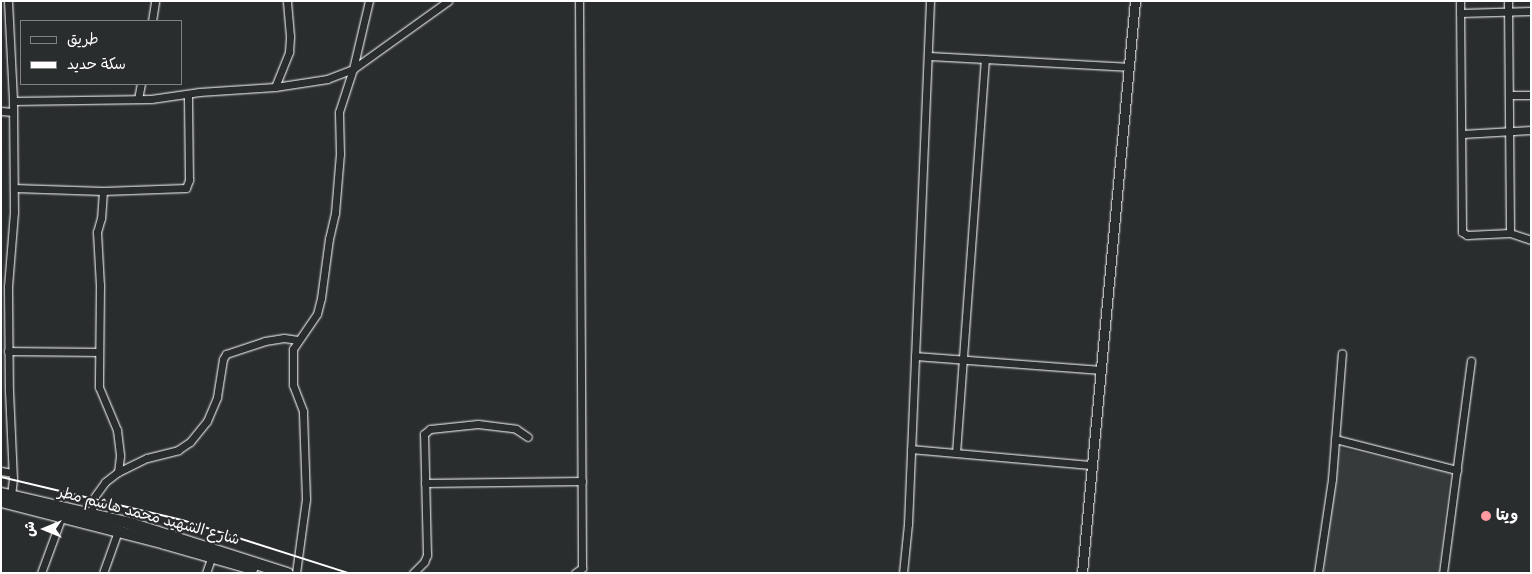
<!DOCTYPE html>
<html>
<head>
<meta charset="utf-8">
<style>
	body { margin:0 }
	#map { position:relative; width:1532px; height:574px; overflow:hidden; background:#2a2d2e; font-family:"Balsamiq Sans","Playpen Sans Arabic",sans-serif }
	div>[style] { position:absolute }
	.built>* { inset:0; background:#373a3b }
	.roads { filter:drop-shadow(0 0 1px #fff) drop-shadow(0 0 1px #fff) }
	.minor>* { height:7px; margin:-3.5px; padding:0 3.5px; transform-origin:3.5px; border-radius:3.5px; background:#2a2d2e }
	.tertiary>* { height:9px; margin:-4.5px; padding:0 4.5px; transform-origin:4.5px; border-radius:4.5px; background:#2a2d2e }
	.primary>* { height:11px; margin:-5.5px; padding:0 5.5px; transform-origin:5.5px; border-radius:5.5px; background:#2a2d2e }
	.rail>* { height:2px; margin:-1px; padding:0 1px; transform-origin:1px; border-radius:1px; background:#fff }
	.dots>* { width:14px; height:14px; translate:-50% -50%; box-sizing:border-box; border:2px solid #2a2d2e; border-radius:50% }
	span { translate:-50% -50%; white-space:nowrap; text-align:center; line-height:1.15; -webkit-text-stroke:4.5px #2a2d2e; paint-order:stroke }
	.street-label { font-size:15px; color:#fff }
	.poi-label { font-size:15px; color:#fff; font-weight:700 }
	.left { translate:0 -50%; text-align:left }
	.frame { position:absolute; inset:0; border:2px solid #fff; pointer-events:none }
	.legend { position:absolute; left:20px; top:20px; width:162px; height:65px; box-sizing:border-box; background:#2a2d2e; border:1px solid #7f8182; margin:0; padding:6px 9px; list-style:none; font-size:15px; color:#fff }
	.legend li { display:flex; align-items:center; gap:10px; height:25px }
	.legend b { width:25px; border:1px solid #7f8182 }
	.north { position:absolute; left:20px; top:504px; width:50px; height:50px; -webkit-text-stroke:4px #2a2d2e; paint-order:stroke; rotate:270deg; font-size:14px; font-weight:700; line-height:20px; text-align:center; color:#fff }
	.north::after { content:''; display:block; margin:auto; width:18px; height:22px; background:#fff; clip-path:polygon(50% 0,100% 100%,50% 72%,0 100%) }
</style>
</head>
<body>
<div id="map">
	<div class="built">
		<div style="clip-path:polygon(1335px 447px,1450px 473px,1438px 573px,1324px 573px)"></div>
	</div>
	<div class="roads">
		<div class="minor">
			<div style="left:8px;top:1px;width:100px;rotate:87.1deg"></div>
			<div style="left:13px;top:101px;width:111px;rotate:89.5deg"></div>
			<div style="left:14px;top:212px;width:74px;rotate:94.6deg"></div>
			<div style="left:8px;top:286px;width:105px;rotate:89.5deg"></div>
			<div style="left:9px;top:391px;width:88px;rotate:87.4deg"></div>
			<div style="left:13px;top:479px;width:16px;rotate:97deg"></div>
			<div style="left:1460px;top:1px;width:231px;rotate:89.5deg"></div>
			<div style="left:1462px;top:232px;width:6px;rotate:31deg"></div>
			<div style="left:1467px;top:235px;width:43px;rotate:-2.7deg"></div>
			<div style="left:1510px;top:233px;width:22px;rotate:18deg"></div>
			<div style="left:1508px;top:1px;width:232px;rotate:89.5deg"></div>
			<div style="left:1460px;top:13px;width:71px;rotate:-1.6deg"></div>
			<div style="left:152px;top:21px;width:20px;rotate:-81deg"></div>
			<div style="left:928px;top:56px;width:200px;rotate:3.1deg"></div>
			<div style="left:275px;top:87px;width:38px;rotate:-68deg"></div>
			<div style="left:289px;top:52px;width:16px;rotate:-86deg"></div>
			<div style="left:290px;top:36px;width:35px;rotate:-95deg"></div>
			<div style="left:1509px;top:95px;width:22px"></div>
			<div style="left:138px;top:99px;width:15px;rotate:-79deg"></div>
			<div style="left:13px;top:101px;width:138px;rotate:-0.8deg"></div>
			<div style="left:151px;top:99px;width:49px;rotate:-8.3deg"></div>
			<div style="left:199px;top:92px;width:76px;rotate:-3.8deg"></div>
			<div style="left:275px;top:87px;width:53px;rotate:-8.7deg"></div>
			<div style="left:327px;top:79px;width:28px;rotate:-21deg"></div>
			<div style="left:353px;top:69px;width:117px;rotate:-35.6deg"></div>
			<div style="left:1px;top:111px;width:12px;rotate:5deg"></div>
			<div style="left:1462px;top:134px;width:69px;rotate:-3.3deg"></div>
			<div style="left:14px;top:188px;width:89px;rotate:1.9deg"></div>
			<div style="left:103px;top:191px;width:83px;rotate:-2.1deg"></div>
			<div style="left:186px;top:188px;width:9px;rotate:-69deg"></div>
			<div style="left:189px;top:180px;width:86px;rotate:-90.7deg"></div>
			<div style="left:103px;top:191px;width:27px;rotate:94deg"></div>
			<div style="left:101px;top:218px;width:15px;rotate:106deg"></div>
			<div style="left:97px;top:232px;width:53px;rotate:86.8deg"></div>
			<div style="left:100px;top:285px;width:102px;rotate:90.6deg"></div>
			<div style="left:99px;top:387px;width:47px;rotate:67.3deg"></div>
			<div style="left:117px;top:430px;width:26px;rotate:83deg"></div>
			<div style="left:120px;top:456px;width:16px;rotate:97deg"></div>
			<div style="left:8px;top:351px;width:91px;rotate:0.6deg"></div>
			<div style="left:915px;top:356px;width:187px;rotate:4.3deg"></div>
			<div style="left:1335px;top:439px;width:126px;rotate:14.3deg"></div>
			<div style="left:911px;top:449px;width:182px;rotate:5.1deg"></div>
			<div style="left:956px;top:453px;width:395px;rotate:-85.8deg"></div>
			<div style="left:1px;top:471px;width:11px;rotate:10deg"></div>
			<div style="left:425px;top:483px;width:157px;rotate:-0.7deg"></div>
			<div style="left:91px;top:514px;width:18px;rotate:-77deg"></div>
			<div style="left:95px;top:496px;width:17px;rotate:-54deg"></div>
			<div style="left:105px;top:482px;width:16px;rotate:-38deg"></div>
			<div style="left:118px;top:472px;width:32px;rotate:-26deg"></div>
			<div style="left:147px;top:458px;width:32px;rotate:-14deg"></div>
			<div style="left:178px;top:450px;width:14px;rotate:-34deg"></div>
			<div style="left:190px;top:442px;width:27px;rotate:-51deg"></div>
			<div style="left:207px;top:421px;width:26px;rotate:-67deg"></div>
			<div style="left:217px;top:397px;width:38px;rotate:-81deg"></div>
			<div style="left:223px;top:359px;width:6px;rotate:-59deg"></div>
			<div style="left:226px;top:354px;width:41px;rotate:-18.4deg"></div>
			<div style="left:265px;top:341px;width:19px;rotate:-9deg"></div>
			<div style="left:284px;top:338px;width:14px;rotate:8deg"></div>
			<div style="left:41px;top:573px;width:61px;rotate:-69.8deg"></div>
			<div style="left:103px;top:573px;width:45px;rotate:-70.3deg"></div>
			<div style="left:206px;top:573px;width:18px;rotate:-71deg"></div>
			<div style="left:296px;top:573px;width:75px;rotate:-82.3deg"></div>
			<div style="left:306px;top:499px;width:88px;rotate:-92deg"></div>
			<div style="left:303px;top:411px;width:28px;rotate:-111deg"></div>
			<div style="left:293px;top:385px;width:36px;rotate:-90deg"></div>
			<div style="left:293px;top:349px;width:42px;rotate:-55.6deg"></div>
			<div style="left:317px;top:314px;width:16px;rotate:-76deg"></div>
			<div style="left:321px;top:298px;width:60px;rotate:-82.3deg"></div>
			<div style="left:329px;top:239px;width:27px;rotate:-77deg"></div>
			<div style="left:335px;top:213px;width:59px;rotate:-85.2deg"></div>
			<div style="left:340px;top:154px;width:42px;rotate:-91.4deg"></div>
			<div style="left:339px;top:112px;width:45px;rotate:-72deg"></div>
			<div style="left:353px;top:69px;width:70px;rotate:-76.8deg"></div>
			<div style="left:413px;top:573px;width:16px;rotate:-45deg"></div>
			<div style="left:424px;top:562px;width:8px;rotate:-67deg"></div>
			<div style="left:427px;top:555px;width:121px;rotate:-91.4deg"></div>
			<div style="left:424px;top:434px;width:8px;rotate:-40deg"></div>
			<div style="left:430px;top:429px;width:48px;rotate:-5.9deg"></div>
			<div style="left:478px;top:424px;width:38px;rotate:7deg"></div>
			<div style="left:516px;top:429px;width:14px;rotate:34deg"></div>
			<div style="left:575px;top:573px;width:9px;rotate:-36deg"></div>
			<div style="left:582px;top:568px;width:567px;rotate:-90.3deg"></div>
			<div style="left:903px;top:573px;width:49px;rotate:-84.2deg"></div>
			<div style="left:908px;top:524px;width:523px;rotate:-87.59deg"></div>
			<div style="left:1318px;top:573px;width:95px;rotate:-81.5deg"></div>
			<div style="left:1332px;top:479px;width:126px;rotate:-85.5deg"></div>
			<div style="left:1443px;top:573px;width:214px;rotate:-82.5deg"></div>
		</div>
		<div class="tertiary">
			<div style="left:1082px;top:573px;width:574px;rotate:-84.71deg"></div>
		</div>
		<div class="primary">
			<div style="left:1px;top:493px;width:132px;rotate:13.1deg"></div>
			<div style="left:130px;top:523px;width:165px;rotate:17.7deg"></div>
			<div style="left:1px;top:501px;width:168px;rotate:14.4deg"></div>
			<div style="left:164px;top:543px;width:91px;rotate:16deg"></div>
		</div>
	</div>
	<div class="rail">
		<div style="left:1px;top:477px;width:186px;rotate:13.4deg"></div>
		<div style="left:182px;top:520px;width:174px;rotate:17.7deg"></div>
	</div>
	<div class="dots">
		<div style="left:1486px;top:516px;background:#ff9aa2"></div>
	</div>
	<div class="street-label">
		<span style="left:149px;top:516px;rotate:15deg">شارع الشهيد محمد هاشم مطر</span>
	</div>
	<div class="poi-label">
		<span class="left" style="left:1496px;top:516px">ويتا</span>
	</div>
	<div class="frame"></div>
	<ul class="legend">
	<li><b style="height:6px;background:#2a2d2e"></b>طريق</li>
	<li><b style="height:6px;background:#fff"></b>سكة حديد</li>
	</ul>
	<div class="north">ش</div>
</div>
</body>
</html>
